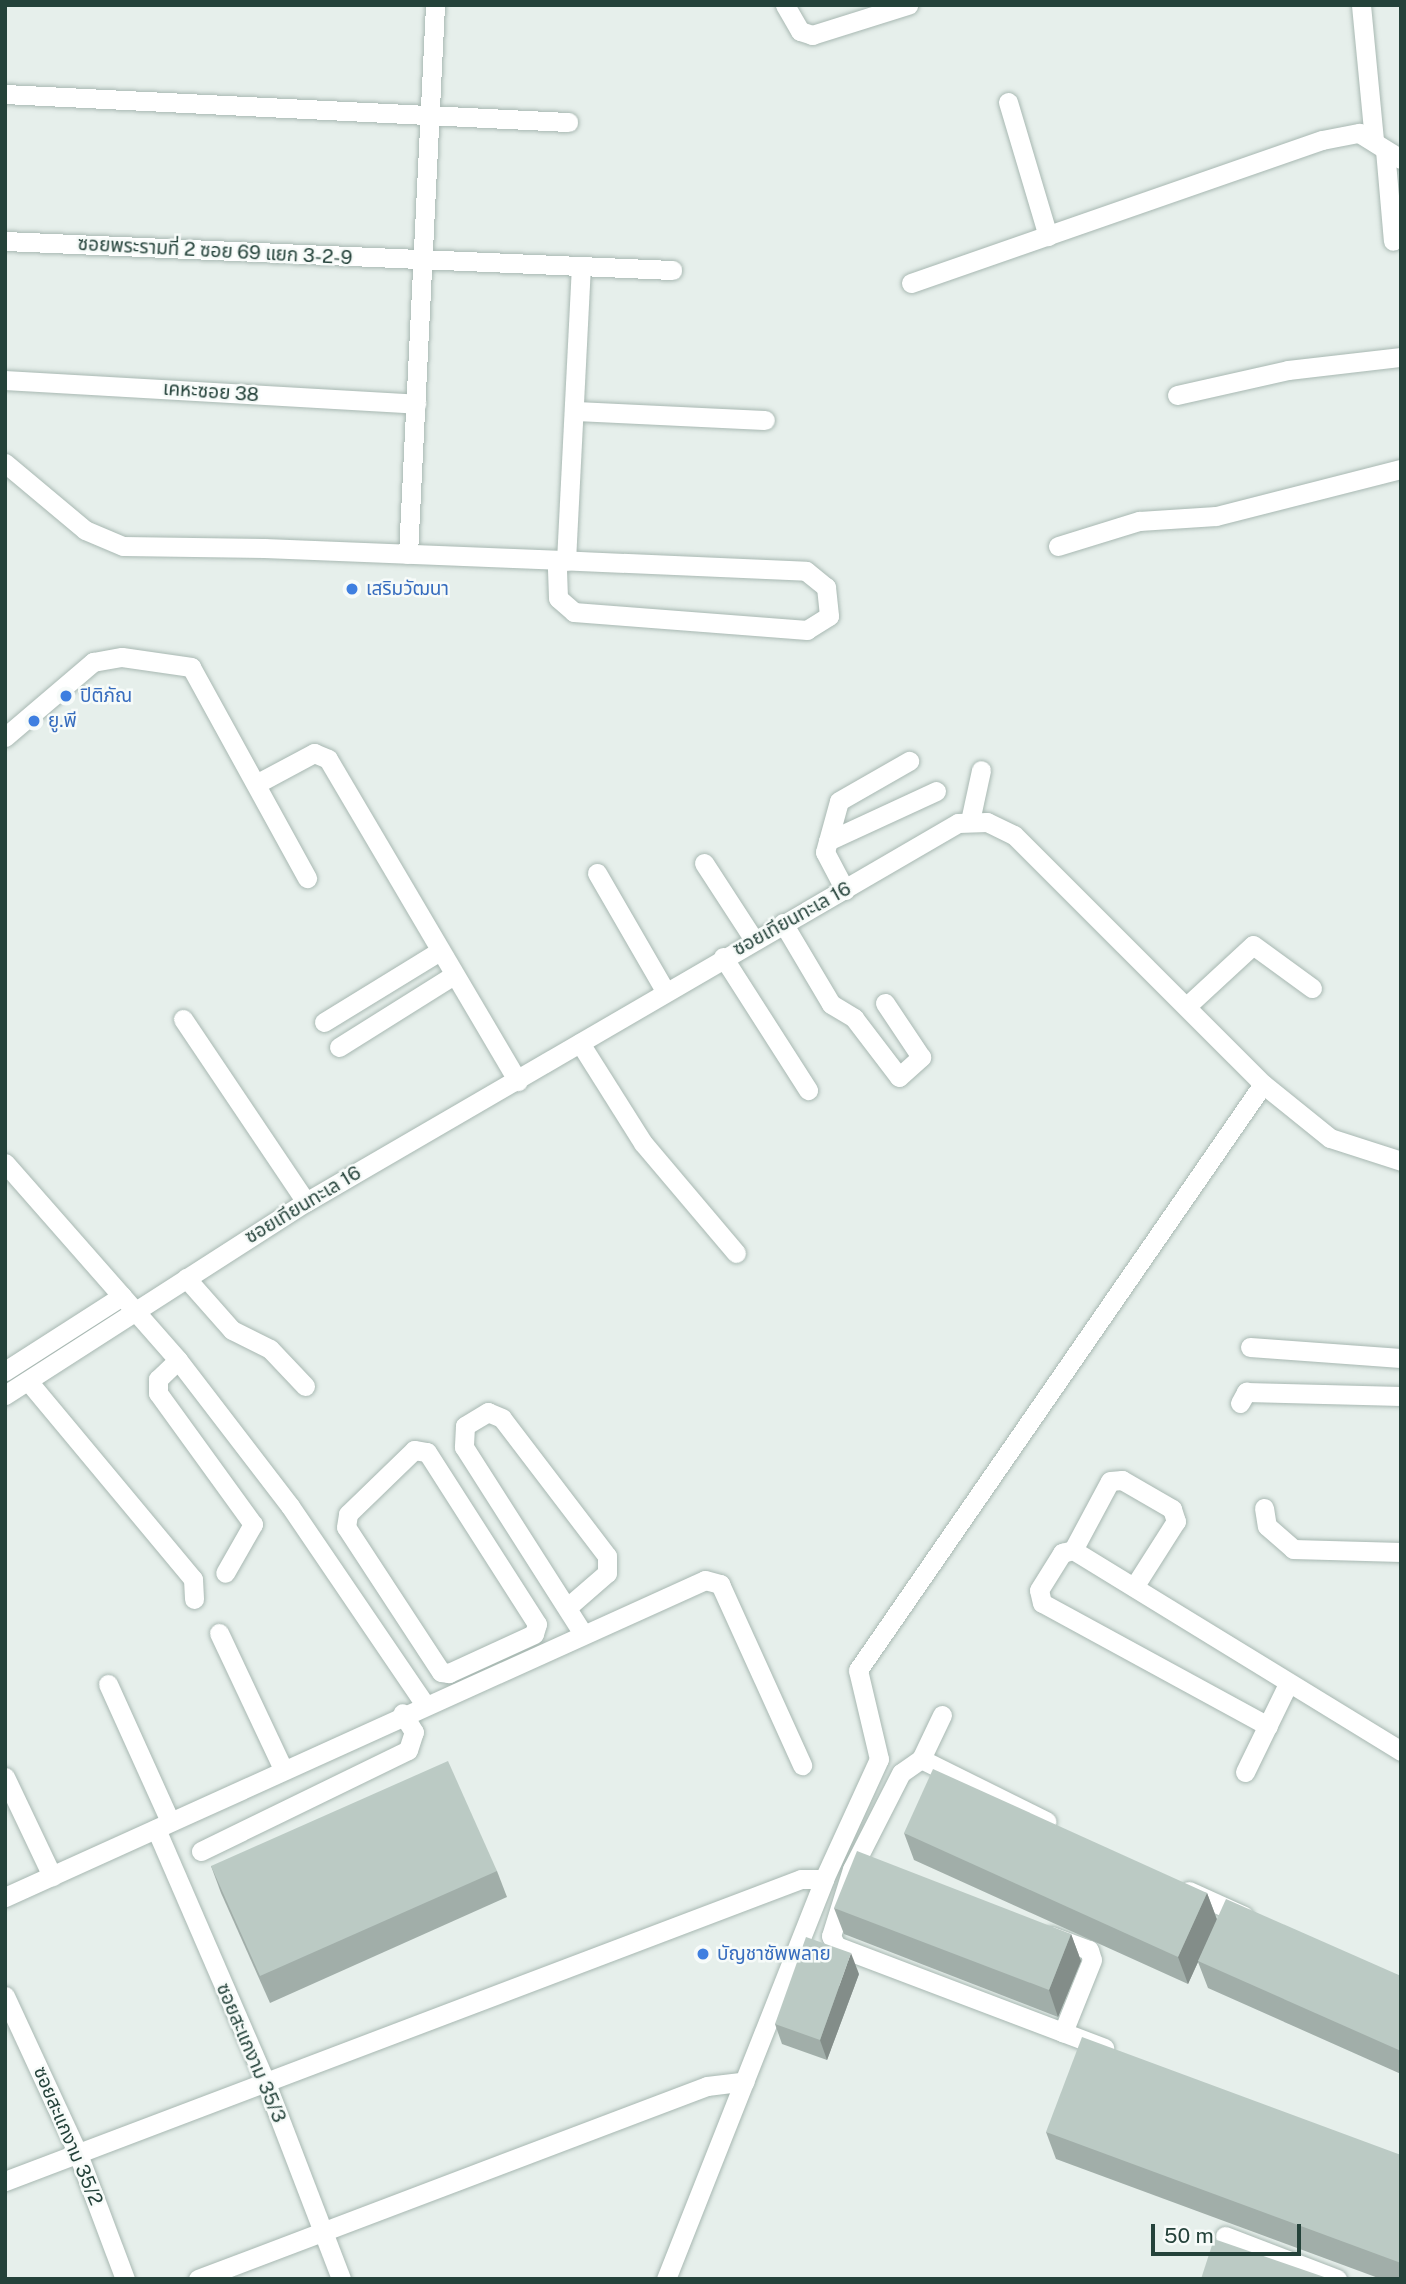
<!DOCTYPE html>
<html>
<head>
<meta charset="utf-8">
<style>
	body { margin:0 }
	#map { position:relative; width:1406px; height:2284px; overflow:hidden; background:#e6efeb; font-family:"Public Sans","Noto Sans Thai",sans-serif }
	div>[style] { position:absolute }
	.roads { filter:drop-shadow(0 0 2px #a8b8b2) drop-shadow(0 0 2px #a8b8b2) }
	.minor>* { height:19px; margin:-9.5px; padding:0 9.5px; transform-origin:9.5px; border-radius:9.5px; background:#fff }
	.wall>* { inset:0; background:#a1aea9 }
	.shaded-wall>* { inset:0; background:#838d89 }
	.building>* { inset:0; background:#bbcac4 }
	.dots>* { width:19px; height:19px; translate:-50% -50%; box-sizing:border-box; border:4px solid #f7fbf9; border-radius:50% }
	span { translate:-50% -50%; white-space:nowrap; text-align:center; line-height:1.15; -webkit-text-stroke:5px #f7fbf9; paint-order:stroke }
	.street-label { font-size:19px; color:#24423a }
	.shop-label { font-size:19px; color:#366cbe }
	.left { translate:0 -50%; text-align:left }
	.frame { position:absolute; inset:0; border:7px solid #24423a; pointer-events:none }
	.scale { position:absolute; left:1151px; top:2224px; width:150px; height:32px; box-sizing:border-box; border:4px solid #24423a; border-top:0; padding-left:9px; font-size:21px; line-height:24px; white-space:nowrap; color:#24423a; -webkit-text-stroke:5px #f7fbf9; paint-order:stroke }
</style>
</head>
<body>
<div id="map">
	<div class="roads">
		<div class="minor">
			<div style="left:785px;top:5px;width:30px;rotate:60deg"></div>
			<div style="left:800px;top:31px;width:13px;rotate:18deg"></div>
			<div style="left:812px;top:35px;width:101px;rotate:-17.4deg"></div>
			<div style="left:1361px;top:5px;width:135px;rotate:84.5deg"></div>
			<div style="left:5px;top:94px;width:564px;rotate:2.85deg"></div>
			<div style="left:1008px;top:102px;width:140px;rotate:73.4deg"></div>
			<div style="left:1385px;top:150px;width:91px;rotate:85deg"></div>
			<div style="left:5px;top:241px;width:668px;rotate:2.49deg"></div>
			<div style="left:911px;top:283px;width:435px;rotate:-19.2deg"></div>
			<div style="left:1322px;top:140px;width:38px;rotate:-11deg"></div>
			<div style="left:1359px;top:133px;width:49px;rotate:31.8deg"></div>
			<div style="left:5px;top:380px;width:412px;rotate:3.3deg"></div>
			<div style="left:1177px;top:395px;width:114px;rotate:-12.7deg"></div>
			<div style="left:1288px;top:370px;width:114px;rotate:-6.6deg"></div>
			<div style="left:575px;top:411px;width:190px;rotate:2.7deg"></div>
			<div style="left:5px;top:463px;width:104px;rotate:39.9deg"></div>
			<div style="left:85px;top:530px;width:41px;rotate:22.8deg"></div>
			<div style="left:123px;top:546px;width:141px;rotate:0.8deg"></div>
			<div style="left:264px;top:548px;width:293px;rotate:2.3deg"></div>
			<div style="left:557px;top:560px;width:249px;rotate:2.5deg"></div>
			<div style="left:806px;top:571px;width:26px;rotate:39deg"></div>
			<div style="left:826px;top:587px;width:29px;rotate:84deg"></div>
			<div style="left:829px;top:616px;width:26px;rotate:148deg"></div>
			<div style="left:807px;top:630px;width:234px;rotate:-175.6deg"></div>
			<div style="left:574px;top:612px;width:21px;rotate:-139deg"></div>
			<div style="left:558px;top:598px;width:38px;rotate:-92deg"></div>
			<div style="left:1058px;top:546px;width:85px;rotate:-17.2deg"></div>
			<div style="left:1139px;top:521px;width:77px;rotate:-3.7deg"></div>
			<div style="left:1216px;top:516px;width:191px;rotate:-14.3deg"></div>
			<div style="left:408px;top:554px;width:550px;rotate:-87.18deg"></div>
			<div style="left:566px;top:561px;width:293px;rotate:-87.1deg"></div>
			<div style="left:5px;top:737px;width:116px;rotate:-40.4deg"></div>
			<div style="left:93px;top:662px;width:29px;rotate:-10deg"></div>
			<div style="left:122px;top:657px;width:70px;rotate:8.2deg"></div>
			<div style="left:191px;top:667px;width:241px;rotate:61.2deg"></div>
			<div style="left:256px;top:784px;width:66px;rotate:-28.1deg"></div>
			<div style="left:314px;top:753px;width:15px;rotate:23deg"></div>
			<div style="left:328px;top:759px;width:374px;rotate:59.5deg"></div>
			<div style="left:970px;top:821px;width:52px;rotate:-77.8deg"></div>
			<div style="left:828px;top:841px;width:41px;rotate:-74.6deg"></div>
			<div style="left:839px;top:801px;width:81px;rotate:-29.7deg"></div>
			<div style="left:704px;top:863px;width:92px;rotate:57deg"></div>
			<div style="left:597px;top:873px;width:134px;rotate:60deg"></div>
			<div style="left:845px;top:890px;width:43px;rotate:-117.8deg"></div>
			<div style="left:825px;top:852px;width:11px;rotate:-75deg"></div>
			<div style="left:828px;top:841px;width:119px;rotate:-24.8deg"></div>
			<div style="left:783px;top:923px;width:94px;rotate:59.3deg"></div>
			<div style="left:831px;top:1004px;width:27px;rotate:31deg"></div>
			<div style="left:854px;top:1018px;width:74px;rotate:52.7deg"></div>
			<div style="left:899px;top:1077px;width:30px;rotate:-42deg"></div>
			<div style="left:921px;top:1057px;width:65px;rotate:-123.7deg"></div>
			<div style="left:723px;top:957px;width:158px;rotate:57.4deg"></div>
			<div style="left:1188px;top:1005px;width:88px;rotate:-42.7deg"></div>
			<div style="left:1253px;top:945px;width:73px;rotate:36.1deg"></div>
			<div style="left:183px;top:1019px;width:220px;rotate:56.1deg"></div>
			<div style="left:324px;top:1022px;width:136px;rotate:-31.5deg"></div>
			<div style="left:580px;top:1043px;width:118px;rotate:57.8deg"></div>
			<div style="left:643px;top:1143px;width:144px;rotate:49.8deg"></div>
			<div style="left:339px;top:1047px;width:136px;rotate:-32.1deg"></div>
			<div style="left:5px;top:1163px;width:262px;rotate:48.7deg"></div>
			<div style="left:178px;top:1360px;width:184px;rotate:52.5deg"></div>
			<div style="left:290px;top:1506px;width:238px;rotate:55.8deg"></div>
			<div style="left:186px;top:1278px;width:69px;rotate:48.5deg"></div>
			<div style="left:232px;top:1330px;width:42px;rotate:26.6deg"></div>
			<div style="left:270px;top:1349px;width:51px;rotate:46.6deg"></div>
			<div style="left:1250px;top:1347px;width:151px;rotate:4.2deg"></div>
			<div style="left:178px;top:1360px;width:28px;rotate:136deg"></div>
			<div style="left:158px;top:1379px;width:14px;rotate:90deg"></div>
			<div style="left:158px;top:1393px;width:162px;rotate:54.1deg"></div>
			<div style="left:253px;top:1524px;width:56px;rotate:119.7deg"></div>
			<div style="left:5px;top:1371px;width:139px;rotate:-32.7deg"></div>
			<div style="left:28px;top:1381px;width:258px;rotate:50.2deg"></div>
			<div style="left:193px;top:1579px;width:20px;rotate:87deg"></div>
			<div style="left:5px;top:1395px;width:358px;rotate:-32.7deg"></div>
			<div style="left:306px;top:1202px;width:754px;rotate:-30.17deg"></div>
			<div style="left:958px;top:823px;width:29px;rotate:-2deg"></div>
			<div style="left:987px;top:822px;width:30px;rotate:26deg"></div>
			<div style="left:1014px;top:835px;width:352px;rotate:45deg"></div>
			<div style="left:1263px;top:1084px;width:86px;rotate:38.9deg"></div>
			<div style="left:1330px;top:1138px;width:75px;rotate:17.9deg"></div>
			<div style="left:1240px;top:1403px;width:13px;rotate:-61deg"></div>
			<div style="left:1246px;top:1392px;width:155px;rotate:1.5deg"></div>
			<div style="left:414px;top:1450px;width:13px;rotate:9deg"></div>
			<div style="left:427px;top:1452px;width:204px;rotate:57.4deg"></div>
			<div style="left:537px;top:1624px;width:10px;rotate:107deg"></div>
			<div style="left:534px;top:1634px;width:94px;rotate:155.4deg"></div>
			<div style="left:449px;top:1673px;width:8px;rotate:-173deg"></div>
			<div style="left:441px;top:1672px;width:173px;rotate:-123.2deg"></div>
			<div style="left:346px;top:1527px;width:13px;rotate:-81deg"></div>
			<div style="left:348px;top:1514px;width:92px;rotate:-44.1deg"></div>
			<div style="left:1264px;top:1508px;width:18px;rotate:81deg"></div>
			<div style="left:1267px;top:1526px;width:35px;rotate:41deg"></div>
			<div style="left:1293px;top:1549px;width:108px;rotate:1.6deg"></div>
			<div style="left:1073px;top:1550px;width:78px;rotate:-61.8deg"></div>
			<div style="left:1110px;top:1481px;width:12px;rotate:-5deg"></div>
			<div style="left:1122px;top:1480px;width:58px;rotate:30.1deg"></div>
			<div style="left:1172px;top:1509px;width:13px;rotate:72deg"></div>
			<div style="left:1176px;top:1521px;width:78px;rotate:122.5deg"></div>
			<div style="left:570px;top:1605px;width:49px;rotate:-40.9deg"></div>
			<div style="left:607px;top:1573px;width:17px;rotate:-90deg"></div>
			<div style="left:607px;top:1556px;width:173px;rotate:-127.3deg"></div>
			<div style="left:502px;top:1418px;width:15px;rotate:-157deg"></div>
			<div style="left:488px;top:1412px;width:27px;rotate:149deg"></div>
			<div style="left:465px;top:1426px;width:21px;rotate:93deg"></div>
			<div style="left:464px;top:1447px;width:219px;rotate:57.5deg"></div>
			<div style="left:219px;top:1633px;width:150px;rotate:64.8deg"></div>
			<div style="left:108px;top:1684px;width:150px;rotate:65.7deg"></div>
			<div style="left:942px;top:1715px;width:49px;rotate:115.5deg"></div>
			<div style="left:921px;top:1759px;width:24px;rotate:145deg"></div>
			<div style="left:901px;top:1773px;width:108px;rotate:117deg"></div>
			<div style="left:852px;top:1869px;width:70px;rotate:107.4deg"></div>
			<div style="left:831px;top:1936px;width:11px;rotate:63deg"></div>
			<div style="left:836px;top:1946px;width:287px;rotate:20.8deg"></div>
			<div style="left:1268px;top:1726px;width:257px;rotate:-151.4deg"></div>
			<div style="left:1042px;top:1603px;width:13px;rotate:-103deg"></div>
			<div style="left:1039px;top:1590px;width:44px;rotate:-58.1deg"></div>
			<div style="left:1062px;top:1553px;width:11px;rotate:-15deg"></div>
			<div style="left:1073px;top:1550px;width:385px;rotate:31.5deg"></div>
			<div style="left:921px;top:1759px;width:140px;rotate:26.4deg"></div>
			<div style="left:1245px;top:1772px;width:98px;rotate:-64deg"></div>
			<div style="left:5px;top:1777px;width:110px;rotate:64.6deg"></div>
			<div style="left:156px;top:1829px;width:271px;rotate:66.6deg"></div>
			<div style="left:264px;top:2078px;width:215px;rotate:69deg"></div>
			<div style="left:201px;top:1851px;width:230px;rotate:-26deg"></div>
			<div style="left:408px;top:1750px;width:19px;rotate:-72deg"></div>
			<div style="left:414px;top:1732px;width:22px;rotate:-122deg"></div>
			<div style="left:1189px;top:1891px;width:60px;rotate:24.4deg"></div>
			<div style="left:5px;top:1897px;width:768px;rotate:-24.36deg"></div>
			<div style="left:705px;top:1580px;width:16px;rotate:15deg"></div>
			<div style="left:720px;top:1584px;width:199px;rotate:65.6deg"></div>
			<div style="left:1051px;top:1936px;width:40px;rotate:20.2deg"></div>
			<div style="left:1089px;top:1950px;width:10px;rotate:73deg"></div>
			<div style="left:1092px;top:1960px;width:78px;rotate:111.9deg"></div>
			<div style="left:5px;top:1996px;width:174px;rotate:65.2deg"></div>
			<div style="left:78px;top:2154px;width:134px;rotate:69.4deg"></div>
			<div style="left:5px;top:2181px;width:851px;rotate:-20.78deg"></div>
			<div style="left:801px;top:1879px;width:23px"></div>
			<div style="left:1225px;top:2236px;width:120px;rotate:21deg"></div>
			<div style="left:198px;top:2279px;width:544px;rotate:-20.77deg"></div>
			<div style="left:707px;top:2086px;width:38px;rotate:-7deg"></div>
			<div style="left:666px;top:2279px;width:430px;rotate:-68.4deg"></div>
			<div style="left:824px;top:1879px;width:132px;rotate:-65.4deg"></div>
			<div style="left:879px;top:1759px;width:91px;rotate:-103.3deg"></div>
			<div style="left:858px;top:1670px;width:712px;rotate:-55.35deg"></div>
		</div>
	</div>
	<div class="wall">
		<div style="clip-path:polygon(904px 1833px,1207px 1893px,1217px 1919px,1401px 1976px,1401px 2074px,1208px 1988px,1198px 1962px,1188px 1984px,914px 1860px)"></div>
		<div style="clip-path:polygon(211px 1866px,497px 1871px,507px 1897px,270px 2003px,221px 1893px)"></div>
		<div style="clip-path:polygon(834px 1908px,1071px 1934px,1081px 1961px,1058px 2017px,844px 1934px)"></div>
		<div style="clip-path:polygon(859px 1974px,827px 2060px,782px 2044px,775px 2024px)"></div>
		<div style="clip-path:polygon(1046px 2132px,1401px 2155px,1401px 2279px,1381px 2279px,1056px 2159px)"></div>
	</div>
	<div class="shaded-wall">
		<div style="clip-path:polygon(1207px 1893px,1217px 1920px,1188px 1984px,1178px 1957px)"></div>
		<div style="clip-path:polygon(1071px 1934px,1081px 1961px,1058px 2017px,1049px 1990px)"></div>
		<div style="clip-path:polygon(851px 1953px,859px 1974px,827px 2060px,820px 2040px)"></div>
	</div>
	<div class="building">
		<div style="clip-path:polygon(448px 1761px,497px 1871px,260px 1976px,211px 1866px)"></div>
		<div style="clip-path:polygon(933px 1769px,1207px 1893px,1178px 1957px,904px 1833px)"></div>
		<div style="clip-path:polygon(857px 1851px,1071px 1934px,1049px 1990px,834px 1908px)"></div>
		<div style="clip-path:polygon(1226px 1899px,1401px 1976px,1401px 2051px,1198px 1961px)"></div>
		<div style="clip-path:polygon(806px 1937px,851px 1953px,820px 2040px,775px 2024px)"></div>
		<div style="clip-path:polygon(1082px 2037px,1401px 2155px,1401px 2263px,1046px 2132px)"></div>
		<div style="clip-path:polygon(1214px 2239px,1330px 2279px,1201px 2279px)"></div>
	</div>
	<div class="dots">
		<div style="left:352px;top:589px;background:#3f7fe0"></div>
		<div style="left:66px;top:696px;background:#3f7fe0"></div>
		<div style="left:34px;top:721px;background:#3f7fe0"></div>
		<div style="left:703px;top:1954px;background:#3f7fe0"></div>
	</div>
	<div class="street-label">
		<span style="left:215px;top:251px;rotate:3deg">ซอยพระรามที่ 2 ซอย 69 แยก 3-2-9</span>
		<span style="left:211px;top:392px;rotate:4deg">เคหะซอย 38</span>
		<span style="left:792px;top:919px;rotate:-29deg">ซอยเทียนทะเล 16</span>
		<span style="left:303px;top:1205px;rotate:-31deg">ซอยเทียนทะเล 16</span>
		<span style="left:251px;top:2053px;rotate:67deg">ซอยสะแกงาม 35/3</span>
		<span style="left:68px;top:2136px;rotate:67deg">ซอยสะแกงาม 35/2</span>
	</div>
	<div class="shop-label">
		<span class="left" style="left:366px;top:589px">เสริมวัฒนา</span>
		<span class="left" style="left:80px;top:696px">ปิติภัณ</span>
		<span class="left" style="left:48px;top:721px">ยู.พี</span>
		<span class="left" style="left:717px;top:1954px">บัญชาซัพพลาย</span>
	</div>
	<div class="frame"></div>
	<div class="scale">50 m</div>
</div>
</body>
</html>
